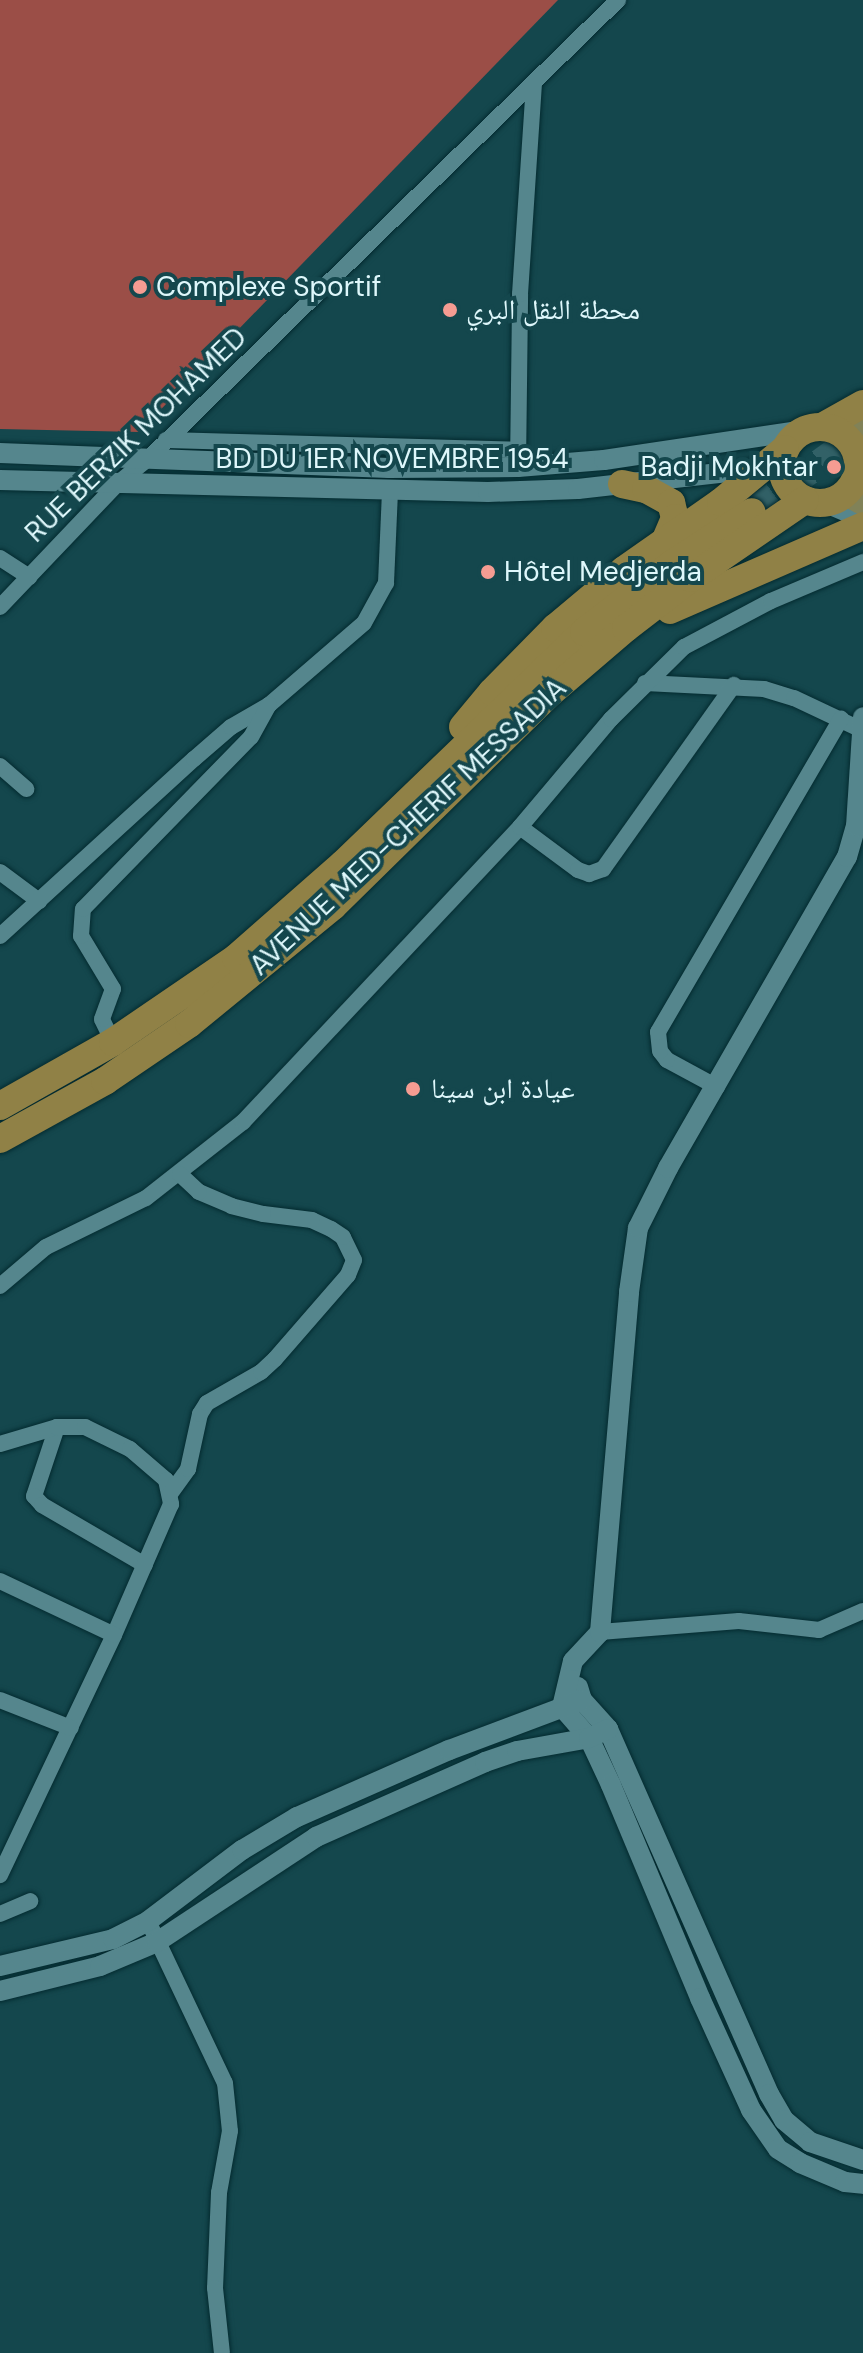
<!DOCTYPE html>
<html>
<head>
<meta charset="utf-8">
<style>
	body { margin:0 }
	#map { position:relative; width:863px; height:2353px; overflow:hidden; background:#14474d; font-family:"DM Sans","Noto Naskh Arabic",sans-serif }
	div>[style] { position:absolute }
	.green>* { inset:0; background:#9b4e47 }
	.trunk-tunnel>* { height:28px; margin-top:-14px; transform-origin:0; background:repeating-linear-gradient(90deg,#326167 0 28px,transparent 0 42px) }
	.roads { filter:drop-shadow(0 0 2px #042b30) drop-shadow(0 0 2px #042b30) }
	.minor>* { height:16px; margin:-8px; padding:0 8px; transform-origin:8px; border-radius:8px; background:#55868d }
	.tertiary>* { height:20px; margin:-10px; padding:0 10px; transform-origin:10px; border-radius:10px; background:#55868d }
	.primary>* { height:26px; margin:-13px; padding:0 13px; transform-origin:13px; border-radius:13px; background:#818258 }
	.trunk>* { height:28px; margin:-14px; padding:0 14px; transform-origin:14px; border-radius:14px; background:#908146 }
	.trunk>.ring { margin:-14px; padding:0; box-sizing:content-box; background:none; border:28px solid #908146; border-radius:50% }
	.dots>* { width:22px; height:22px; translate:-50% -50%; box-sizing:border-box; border:4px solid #14474d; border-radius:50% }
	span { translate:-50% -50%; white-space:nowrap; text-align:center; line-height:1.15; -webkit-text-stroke:8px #14474d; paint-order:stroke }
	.poi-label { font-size:28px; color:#def7fb }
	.left { translate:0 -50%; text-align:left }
	.right { translate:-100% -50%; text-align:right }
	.street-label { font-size:28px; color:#def7fb }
</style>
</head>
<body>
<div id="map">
	<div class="green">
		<div style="clip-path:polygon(0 0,558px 0,139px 432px,0 429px)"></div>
	</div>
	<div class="trunk-tunnel">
		<div style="left:752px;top:512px;width:137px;rotate:-35.8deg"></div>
	</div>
	<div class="roads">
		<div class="minor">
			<div style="left:166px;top:440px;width:353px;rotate:1.6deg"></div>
			<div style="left:518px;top:467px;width:173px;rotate:-89.3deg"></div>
			<div style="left:520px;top:294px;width:210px;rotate:-86.2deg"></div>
			<div style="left:0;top:558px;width:35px;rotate:33deg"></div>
			<div style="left:0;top:607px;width:170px;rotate:-46.4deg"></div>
			<div style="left:117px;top:484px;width:40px;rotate:-39deg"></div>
			<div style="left:148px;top:459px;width:657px;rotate:-44.32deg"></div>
			<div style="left:645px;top:683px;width:119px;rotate:2.9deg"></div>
			<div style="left:764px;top:689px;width:31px;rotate:17deg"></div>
			<div style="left:794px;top:698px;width:75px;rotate:25.2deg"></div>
			<div style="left:0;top:766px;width:35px;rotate:41deg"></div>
			<div style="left:520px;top:827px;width:72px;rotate:36.6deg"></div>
			<div style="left:578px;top:870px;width:12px;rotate:20deg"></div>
			<div style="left:589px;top:874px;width:15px;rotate:-20deg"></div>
			<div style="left:603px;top:869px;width:226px;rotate:-54.6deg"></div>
			<div style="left:0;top:872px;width:49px;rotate:36.6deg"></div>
			<div style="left:0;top:936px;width:263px;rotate:-42.4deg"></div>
			<div style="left:194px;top:759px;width:49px;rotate:-40.9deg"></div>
			<div style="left:231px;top:727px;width:44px;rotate:-30.1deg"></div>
			<div style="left:269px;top:705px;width:125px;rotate:-40.8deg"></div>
			<div style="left:364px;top:623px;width:46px;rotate:-61.2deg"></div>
			<div style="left:386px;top:583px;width:91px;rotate:-87.5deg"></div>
			<div style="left:113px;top:1042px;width:25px;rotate:-116deg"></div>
			<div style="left:102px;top:1019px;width:32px;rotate:-70deg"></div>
			<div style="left:113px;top:989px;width:62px;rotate:-121.1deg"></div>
			<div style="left:81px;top:936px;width:27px;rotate:-86deg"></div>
			<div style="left:83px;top:909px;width:240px;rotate:-45.7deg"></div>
			<div style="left:251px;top:737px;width:37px;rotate:-61deg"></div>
			<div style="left:717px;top:1087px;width:57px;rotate:-151.6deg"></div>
			<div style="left:667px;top:1060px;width:11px;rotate:-128deg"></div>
			<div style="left:660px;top:1051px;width:19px;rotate:-96deg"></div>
			<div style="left:658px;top:1032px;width:363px;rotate:-59.7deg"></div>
			<div style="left:0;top:1286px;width:60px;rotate:-40.3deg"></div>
			<div style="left:46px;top:1247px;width:111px;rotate:-26.1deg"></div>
			<div style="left:146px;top:1198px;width:123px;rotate:-38.1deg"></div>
			<div style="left:243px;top:1122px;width:405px;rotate:-46.8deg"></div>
			<div style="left:520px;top:827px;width:141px;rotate:-49.9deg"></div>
			<div style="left:611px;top:719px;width:103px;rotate:-44.6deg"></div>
			<div style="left:684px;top:647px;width:98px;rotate:-27.9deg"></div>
			<div style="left:771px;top:601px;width:100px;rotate:-23deg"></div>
			<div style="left:57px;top:1427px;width:73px;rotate:108.4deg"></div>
			<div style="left:34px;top:1496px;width:12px;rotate:48deg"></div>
			<div style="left:42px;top:1505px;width:119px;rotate:30.2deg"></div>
			<div style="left:0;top:1444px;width:59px;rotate:-16.6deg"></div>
			<div style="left:57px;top:1427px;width:28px"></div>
			<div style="left:85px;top:1427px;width:50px;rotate:26.1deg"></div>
			<div style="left:130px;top:1449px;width:48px;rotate:40.7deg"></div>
			<div style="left:166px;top:1480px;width:25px;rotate:78deg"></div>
			<div style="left:171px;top:1504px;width:143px;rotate:113.5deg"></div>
			<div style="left:114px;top:1635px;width:266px;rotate:115.4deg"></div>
			<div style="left:170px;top:1494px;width:31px;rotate:-54deg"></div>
			<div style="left:188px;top:1469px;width:56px;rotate:-77.7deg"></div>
			<div style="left:200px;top:1414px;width:13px;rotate:-58deg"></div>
			<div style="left:207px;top:1403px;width:62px;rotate:-29.9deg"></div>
			<div style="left:261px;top:1372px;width:19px;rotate:-43deg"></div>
			<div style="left:275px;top:1359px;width:111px;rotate:-49deg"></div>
			<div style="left:348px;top:1275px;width:16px;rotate:-68deg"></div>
			<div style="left:354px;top:1260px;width:25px;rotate:-116deg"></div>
			<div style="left:343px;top:1237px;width:14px;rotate:-146deg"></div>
			<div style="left:331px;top:1229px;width:21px;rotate:-155deg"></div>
			<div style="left:312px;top:1220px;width:49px;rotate:-173deg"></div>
			<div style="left:263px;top:1214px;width:32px;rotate:-166deg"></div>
			<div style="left:232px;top:1206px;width:36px;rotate:-157deg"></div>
			<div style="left:199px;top:1192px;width:26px;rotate:-137deg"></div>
			<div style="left:0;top:1581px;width:126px;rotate:25.3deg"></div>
			<div style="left:600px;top:1632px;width:139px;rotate:-4.5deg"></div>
			<div style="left:739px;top:1621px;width:81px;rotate:6.4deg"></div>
			<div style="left:819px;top:1630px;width:48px;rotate:-23.4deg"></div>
			<div style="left:0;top:1700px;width:76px;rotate:21.5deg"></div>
			<div style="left:0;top:1914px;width:33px;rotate:-23deg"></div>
			<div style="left:148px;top:1921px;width:179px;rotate:64.6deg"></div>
			<div style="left:225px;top:2083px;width:48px;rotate:84.1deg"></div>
			<div style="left:230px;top:2131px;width:63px;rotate:100.1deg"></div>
			<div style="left:219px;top:2193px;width:95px;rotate:92.4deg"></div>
			<div style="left:215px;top:2288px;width:65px;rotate:83.9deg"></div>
		</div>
		<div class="tertiary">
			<div style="left:0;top:453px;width:389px;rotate:2.2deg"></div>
			<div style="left:389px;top:468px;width:129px;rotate:-0.4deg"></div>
			<div style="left:518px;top:467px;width:86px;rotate:-4.7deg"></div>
			<div style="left:604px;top:460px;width:202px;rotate:-8.5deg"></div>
			<div style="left:0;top:480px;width:488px;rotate:1.4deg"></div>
			<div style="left:488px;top:492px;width:90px;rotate:-1.9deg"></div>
			<div style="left:578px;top:489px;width:186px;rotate:-6.5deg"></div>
			<div style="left:826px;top:503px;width:23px;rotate:23deg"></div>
			<div style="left:847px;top:512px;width:21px;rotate:41deg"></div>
			<div style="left:578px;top:1687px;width:14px;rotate:73deg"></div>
			<div style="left:582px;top:1700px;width:39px;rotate:48deg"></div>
			<div style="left:608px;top:1729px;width:399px;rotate:66.2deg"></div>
			<div style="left:769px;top:2094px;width:30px;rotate:60deg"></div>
			<div style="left:784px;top:2120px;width:34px;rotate:40deg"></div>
			<div style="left:810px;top:2142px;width:56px;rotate:18.8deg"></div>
			<div style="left:562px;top:1707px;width:47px;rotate:-76.6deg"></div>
			<div style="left:573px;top:1661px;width:40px;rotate:-47deg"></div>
			<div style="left:600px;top:1632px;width:341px;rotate:-85.1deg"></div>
			<div style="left:629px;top:1292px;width:65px;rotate:-82deg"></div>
			<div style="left:638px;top:1228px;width:67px;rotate:-63.4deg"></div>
			<div style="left:668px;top:1168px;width:359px;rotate:-60.1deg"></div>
			<div style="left:847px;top:857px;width:32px;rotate:-74deg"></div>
			<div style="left:856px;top:826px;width:109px;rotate:-86.3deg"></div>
			<div style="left:562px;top:1707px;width:41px;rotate:48.9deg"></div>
			<div style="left:589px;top:1738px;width:52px;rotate:64.9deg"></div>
			<div style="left:611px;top:1785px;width:231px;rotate:67.3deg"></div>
			<div style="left:700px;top:1998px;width:123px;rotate:65.5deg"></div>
			<div style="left:751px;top:2110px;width:47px;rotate:55.3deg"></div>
			<div style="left:778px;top:2149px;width:26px;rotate:32deg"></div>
			<div style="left:800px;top:2163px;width:49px;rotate:22.9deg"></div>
			<div style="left:845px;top:2182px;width:18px;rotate:6deg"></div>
			<div style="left:0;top:1966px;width:116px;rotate:-13.4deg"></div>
			<div style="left:113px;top:1939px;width:39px;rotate:-27deg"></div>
			<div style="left:148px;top:1921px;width:118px;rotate:-37.1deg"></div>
			<div style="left:242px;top:1850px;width:64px;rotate:-31deg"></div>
			<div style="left:297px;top:1817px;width:166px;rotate:-23.8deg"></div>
			<div style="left:449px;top:1750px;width:142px;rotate:-20.6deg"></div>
			<div style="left:0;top:1991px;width:103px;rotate:-14deg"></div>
			<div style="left:100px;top:1966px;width:62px;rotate:-22.8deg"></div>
			<div style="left:157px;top:1942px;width:191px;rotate:-33.4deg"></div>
			<div style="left:316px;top:1837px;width:185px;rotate:-23.9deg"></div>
			<div style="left:485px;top:1762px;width:34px;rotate:-19deg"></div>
			<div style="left:517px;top:1751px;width:73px;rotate:-10.2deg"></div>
			<div style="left:589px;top:1738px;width:21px;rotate:-25deg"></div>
		</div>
		<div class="primary">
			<div style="left:840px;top:419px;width:27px;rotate:31deg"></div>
			<div style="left:846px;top:493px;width:19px;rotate:28deg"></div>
		</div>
		<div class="trunk">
			<div style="left:822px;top:427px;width:47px;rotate:-29.3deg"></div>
			<div class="ring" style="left:782px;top:427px;width:48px;height:48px"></div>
			<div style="left:622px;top:484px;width:25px;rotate:12deg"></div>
			<div style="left:646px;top:489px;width:29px;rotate:29deg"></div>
			<div style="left:671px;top:503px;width:16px;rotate:75deg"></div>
			<div style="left:675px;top:518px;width:25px;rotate:113deg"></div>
			<div style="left:670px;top:610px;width:210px;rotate:-23.5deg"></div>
			<div style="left:463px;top:727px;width:45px;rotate:-50.4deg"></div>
			<div style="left:492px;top:692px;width:90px;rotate:-45.5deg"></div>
			<div style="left:555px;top:628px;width:90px;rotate:-40deg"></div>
			<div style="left:624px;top:570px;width:118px;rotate:-35deg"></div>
			<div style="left:721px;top:502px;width:83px;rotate:-39.6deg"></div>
			<div style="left:0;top:1106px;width:130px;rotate:-29.5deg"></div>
			<div style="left:113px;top:1042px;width:149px;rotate:-34.3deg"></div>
			<div style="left:236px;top:958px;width:142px;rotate:-41.3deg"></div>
			<div style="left:343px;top:864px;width:335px;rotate:-43.9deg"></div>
			<div style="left:584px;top:632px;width:111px;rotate:-37.7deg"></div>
			<div style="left:672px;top:564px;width:95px;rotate:-33deg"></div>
			<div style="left:0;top:1139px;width:120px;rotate:-28.9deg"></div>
			<div style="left:105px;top:1081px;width:102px;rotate:-34.2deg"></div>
			<div style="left:189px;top:1024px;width:186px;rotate:-39.3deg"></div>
			<div style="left:333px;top:906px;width:305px;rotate:-44.5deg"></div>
			<div style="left:551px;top:692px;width:99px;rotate:-40.5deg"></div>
			<div style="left:626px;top:628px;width:82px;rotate:-37.6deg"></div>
			<div style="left:691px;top:578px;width:138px;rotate:-34.4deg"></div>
		</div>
	</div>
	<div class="dots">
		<div style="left:140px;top:287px;background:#f59c92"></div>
		<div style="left:450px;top:310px;background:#f59c92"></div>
		<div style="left:834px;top:467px;background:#f59c92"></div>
		<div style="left:488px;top:572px;background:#f59c92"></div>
		<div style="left:413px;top:1089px;background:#f59c92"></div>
	</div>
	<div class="poi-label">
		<span class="left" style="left:156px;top:287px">Complexe Sportif</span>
		<span class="left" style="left:466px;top:310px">محطة النقل البري</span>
		<span class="right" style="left:818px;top:467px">Badji Mokhtar</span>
		<span class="left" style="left:504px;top:572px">Hôtel Medjerda</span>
		<span class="left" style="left:431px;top:1089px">عيادة ابن سينا</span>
	</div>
	<div class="street-label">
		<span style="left:136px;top:435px;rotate:-44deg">RUE BERZIK MOHAMED</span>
		<span style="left:392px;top:459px">BD DU 1ER NOVEMBRE 1954</span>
		<span style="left:408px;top:827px;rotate:-43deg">AVENUE MED-CHERIF MESSADIA</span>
	</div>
</div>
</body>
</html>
